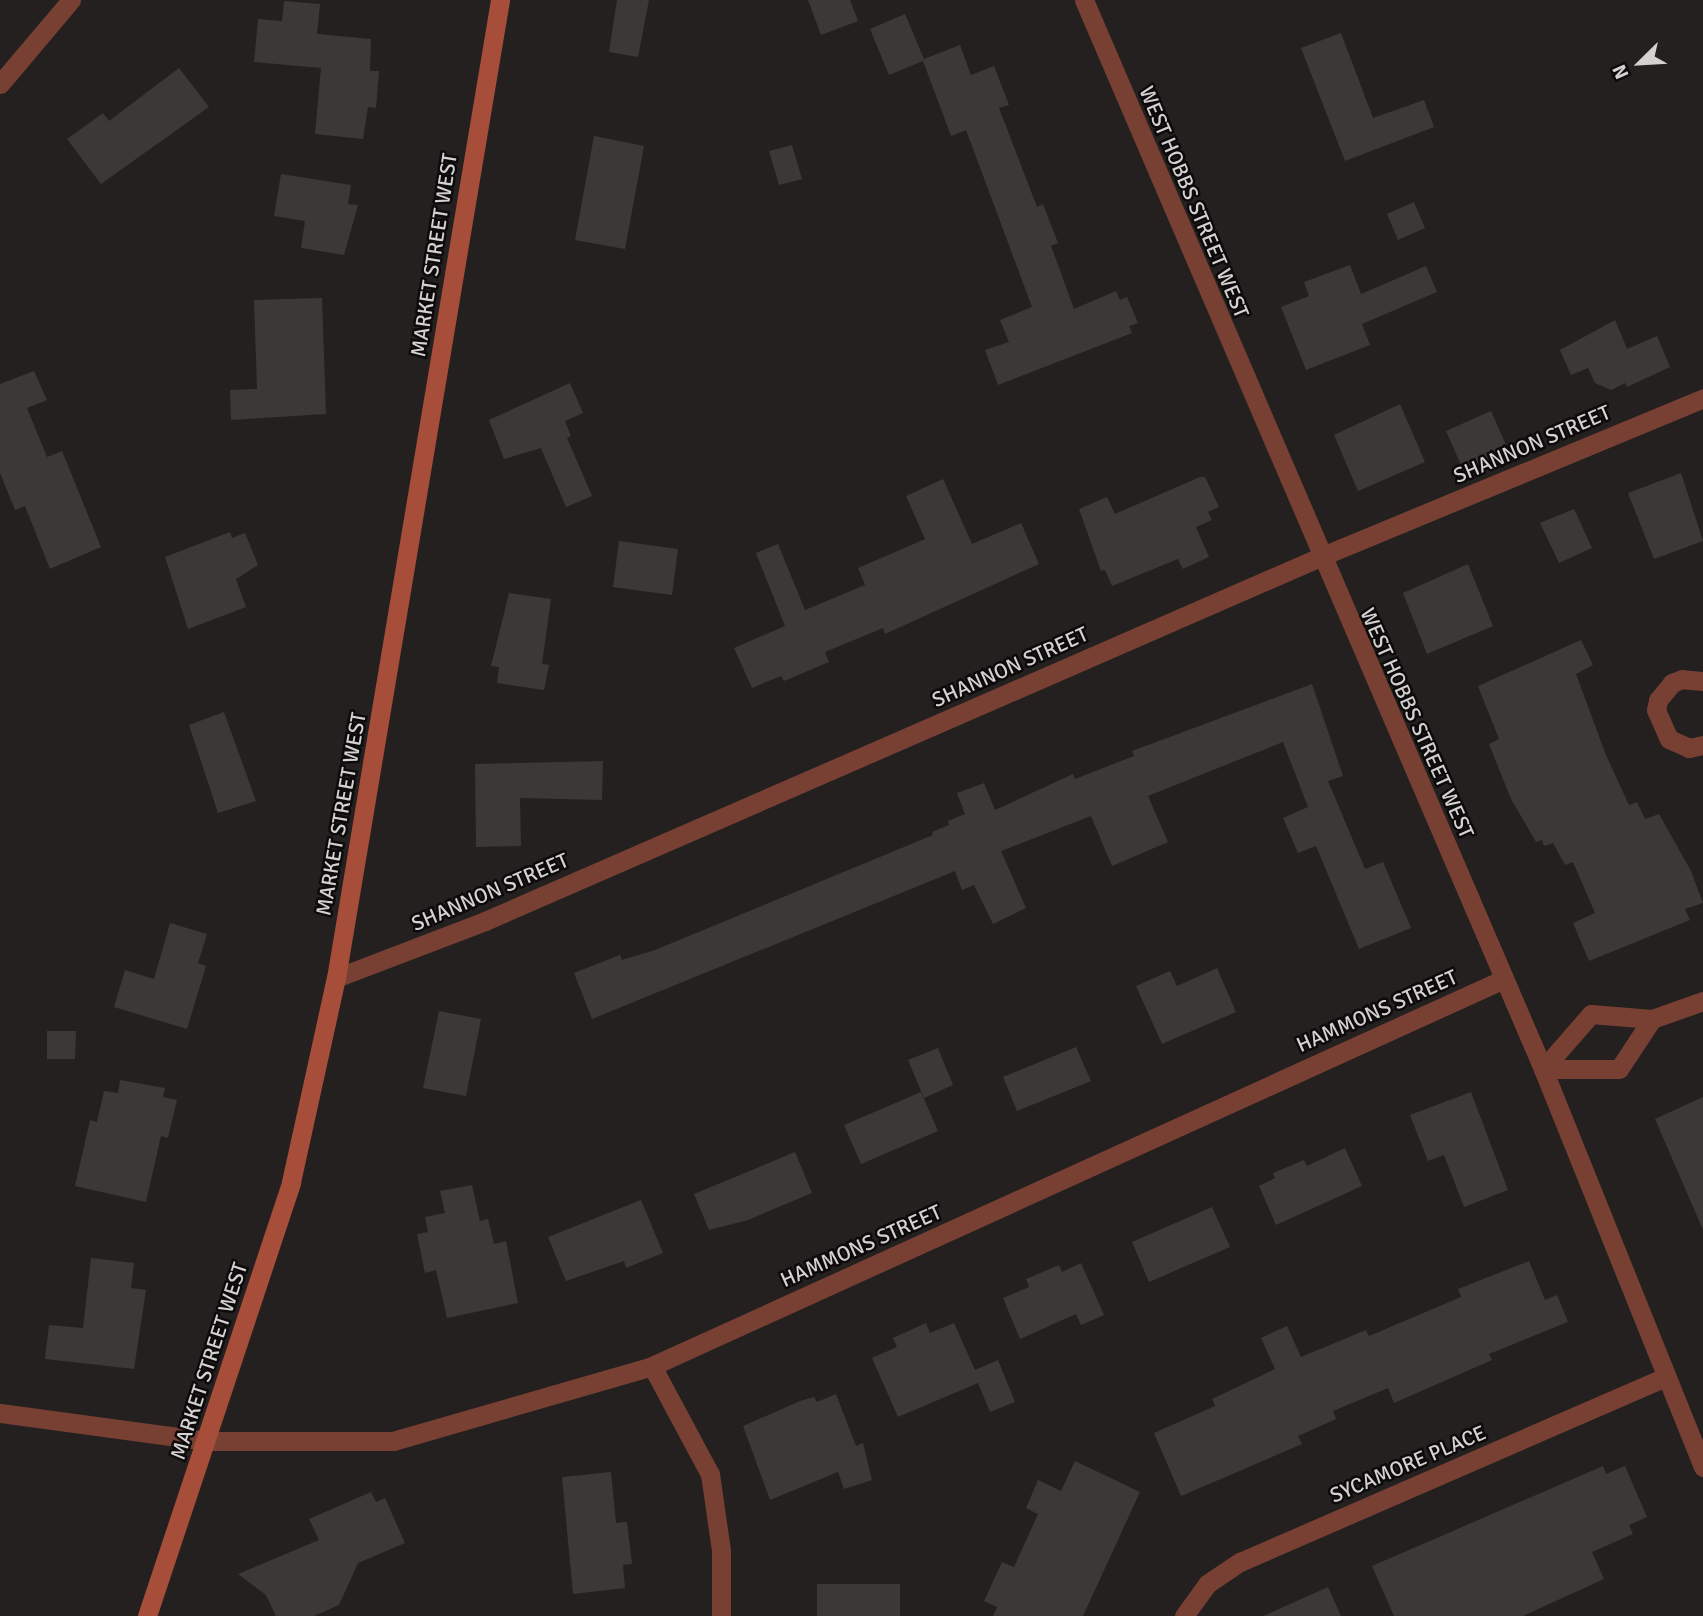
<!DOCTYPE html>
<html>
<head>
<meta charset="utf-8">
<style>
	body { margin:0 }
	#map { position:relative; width:1703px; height:1616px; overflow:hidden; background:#242020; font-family:Signika,sans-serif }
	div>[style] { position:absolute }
	.building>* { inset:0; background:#3b3837 }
	.minor>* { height:19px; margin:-9.5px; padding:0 9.5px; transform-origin:9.5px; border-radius:9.5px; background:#784033 }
	.tertiary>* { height:19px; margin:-9.5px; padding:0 9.5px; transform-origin:9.5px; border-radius:9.5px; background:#784033 }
	.secondary>* { height:19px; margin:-9.5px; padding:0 9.5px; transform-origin:9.5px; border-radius:9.5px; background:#a74e3a }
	span { translate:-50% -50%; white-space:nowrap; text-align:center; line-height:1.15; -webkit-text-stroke:5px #0c0a0a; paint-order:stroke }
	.street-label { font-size:21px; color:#d4d2d1 }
	.north { position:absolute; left:1605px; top:28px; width:70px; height:70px; -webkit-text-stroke:5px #0c0a0a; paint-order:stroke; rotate:246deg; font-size:19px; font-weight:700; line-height:28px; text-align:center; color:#d4d2d1 }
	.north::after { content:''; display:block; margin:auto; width:24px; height:32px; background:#d4d2d1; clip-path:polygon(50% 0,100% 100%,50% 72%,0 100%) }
</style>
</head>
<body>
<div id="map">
	<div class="building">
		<div style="clip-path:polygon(617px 0,649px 0,638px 57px,609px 52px)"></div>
		<div style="clip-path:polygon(808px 0,850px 0,858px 21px,821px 35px)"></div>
		<div style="clip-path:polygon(284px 1px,320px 4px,317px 34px,371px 39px,370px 71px,379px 71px,376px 108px,368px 107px,363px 139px,315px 134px,321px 68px,254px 62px,258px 19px,282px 21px)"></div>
		<div style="clip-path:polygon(905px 14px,924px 59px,960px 45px,971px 75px,994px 66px,1009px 105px,999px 108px,1037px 207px,1043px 204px,1058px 243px,1051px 246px,1074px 309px,1116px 291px,1120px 300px,1127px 297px,1138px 323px,1129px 326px,1132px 333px,998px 385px,985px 350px,1009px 342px,1000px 320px,1032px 307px,966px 130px,951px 136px,923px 61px,889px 75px,870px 29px)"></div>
		<div style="clip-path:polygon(1341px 33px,1373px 118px,1424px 100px,1434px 127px,1345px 161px,1301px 48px)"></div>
		<div style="clip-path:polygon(179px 68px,209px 107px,101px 184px,67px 139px,103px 113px,109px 121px)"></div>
		<div style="clip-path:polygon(594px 136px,644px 146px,625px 249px,575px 240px)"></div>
		<div style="clip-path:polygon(792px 145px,802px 179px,779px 185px,769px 151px)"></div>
		<div style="clip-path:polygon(281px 174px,351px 185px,348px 204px,358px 205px,344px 255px,301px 248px,305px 221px,274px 216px)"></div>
		<div style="clip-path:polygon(1414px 202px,1425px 228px,1398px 240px,1387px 214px)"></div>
		<div style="clip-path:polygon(1350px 265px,1361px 294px,1426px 266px,1437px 292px,1362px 324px,1370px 345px,1306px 370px,1281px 307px,1309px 296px,1304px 282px)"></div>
		<div style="clip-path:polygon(322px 298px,326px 414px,231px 420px,230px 390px,257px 389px,254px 300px)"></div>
		<div style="clip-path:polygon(1615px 320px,1627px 349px,1657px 336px,1670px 367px,1627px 387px,1625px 383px,1611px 390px,1595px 383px,1588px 368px,1571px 375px,1560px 350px)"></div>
		<div style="clip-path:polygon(34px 371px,47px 400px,27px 408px,47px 457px,62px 451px,101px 547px,50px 569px,25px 506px,15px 510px,0 473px,0 384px)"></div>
		<div style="clip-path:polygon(570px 383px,583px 413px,565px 421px,571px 436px,567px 438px,592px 496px,566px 507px,541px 448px,504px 459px,489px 420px)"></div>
		<div style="clip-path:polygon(1400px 404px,1425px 462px,1358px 491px,1334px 435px)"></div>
		<div style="clip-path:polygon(1491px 411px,1510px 454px,1465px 474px,1446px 431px)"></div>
		<div style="clip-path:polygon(1681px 473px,1703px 541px,1654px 559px,1628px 493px)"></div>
		<div style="clip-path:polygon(1200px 477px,1205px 477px,1219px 507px,1208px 512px,1212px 520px,1196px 527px,1209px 557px,1183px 569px,1178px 559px,1112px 586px,1105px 570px,1101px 571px,1079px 509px,1107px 497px,1115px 514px)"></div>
		<div style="clip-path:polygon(943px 479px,972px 544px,1021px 523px,1039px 564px,885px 634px,883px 628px,825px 652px,829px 662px,784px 681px,781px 676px,752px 688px,734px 648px,785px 626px,756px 553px,778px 544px,805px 610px,865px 585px,858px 568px,925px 539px,906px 496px)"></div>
		<div style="clip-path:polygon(1574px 509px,1592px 548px,1559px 563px,1540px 523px)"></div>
		<div style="clip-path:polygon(230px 532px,232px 538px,245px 533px,258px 565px,236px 579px,246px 607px,188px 629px,165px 557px)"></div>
		<div style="clip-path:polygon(619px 541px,678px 549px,672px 595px,613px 587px)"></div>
		<div style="clip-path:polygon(1468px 564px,1493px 626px,1427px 654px,1403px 593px)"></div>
		<div style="clip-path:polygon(509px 593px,551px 599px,542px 664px,549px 665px,544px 690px,497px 683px,499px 667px,491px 666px)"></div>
		<div style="clip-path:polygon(1581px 640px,1593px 665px,1576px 674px,1606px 755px,1629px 805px,1637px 802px,1645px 819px,1659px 814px,1691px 871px,1703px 903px,1685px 909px,1690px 920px,1589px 961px,1573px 923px,1595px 913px,1573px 862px,1565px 865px,1553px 843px,1544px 846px,1542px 840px,1536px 842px,1511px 799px,1489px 744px,1499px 739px,1478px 686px)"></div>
		<div style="clip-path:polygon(1312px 684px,1343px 776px,1328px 781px,1365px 869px,1383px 862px,1411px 928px,1359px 949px,1316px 846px,1298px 853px,1283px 818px,1308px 807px,1283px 742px,1148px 796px,1168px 842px,1112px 866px,1091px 816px,1001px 851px,1026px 908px,993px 924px,974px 885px,962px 890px,955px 871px,592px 1019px,574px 973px,620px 955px,622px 960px,655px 950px,933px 835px,932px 832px,949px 825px,948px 821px,965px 814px,957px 793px,984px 783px,995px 810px,1073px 774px,1075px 779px,1134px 756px,1132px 751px)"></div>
		<div style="clip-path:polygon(224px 712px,256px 801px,218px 813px,189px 725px)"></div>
		<div style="clip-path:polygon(603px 761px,602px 800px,520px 798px,521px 846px,476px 847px,475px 764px)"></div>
		<div style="clip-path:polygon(170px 923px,207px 934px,198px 963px,206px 966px,187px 1029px,114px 1007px,125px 970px,154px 979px)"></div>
		<div style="clip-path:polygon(1217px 968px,1236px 1012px,1162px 1044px,1136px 986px,1170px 971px,1177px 986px)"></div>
		<div style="clip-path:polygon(439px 1011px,481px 1019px,466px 1096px,423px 1088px)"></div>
		<div style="clip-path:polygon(47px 1031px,76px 1031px,75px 1059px,47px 1059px)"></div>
		<div style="clip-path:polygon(1076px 1047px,1091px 1081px,1017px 1111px,1003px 1077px)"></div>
		<div style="clip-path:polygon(938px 1048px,953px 1085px,924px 1098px,908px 1060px)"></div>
		<div style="clip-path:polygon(120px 1080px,165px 1088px,163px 1097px,177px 1100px,168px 1138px,161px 1136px,146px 1202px,75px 1186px,90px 1120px,97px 1122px,104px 1091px,118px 1093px)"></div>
		<div style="clip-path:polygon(921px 1092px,938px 1131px,861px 1164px,844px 1125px)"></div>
		<div style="clip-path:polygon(1471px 1092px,1508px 1190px,1464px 1207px,1444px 1155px,1428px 1161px,1410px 1115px)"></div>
		<div style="clip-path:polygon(1703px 1097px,1703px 1230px,1655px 1119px)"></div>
		<div style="clip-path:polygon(1345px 1148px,1362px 1186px,1276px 1225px,1259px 1186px,1275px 1178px,1273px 1173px,1304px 1160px,1307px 1166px)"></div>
		<div style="clip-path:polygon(795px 1152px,812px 1193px,748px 1220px,709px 1230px,694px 1194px)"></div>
		<div style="clip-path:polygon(472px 1185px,480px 1221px,488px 1219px,494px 1244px,506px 1241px,518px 1303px,447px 1318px,436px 1270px,425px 1273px,417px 1234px,428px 1232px,425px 1217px,445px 1213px,440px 1191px)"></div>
		<div style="clip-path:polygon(641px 1200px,663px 1253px,626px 1268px,624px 1261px,566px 1281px,548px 1237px)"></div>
		<div style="clip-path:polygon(1212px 1207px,1230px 1247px,1149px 1282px,1132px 1242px)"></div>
		<div style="clip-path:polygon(91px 1258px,134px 1263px,131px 1288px,146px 1290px,134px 1369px,45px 1359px,49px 1325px,83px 1328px)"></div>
		<div style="clip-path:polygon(1529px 1261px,1545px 1300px,1557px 1295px,1568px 1322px,1489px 1354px,1492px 1360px,1394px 1403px,1388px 1388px,1333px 1411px,1336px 1419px,1298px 1436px,1302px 1444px,1181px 1496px,1154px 1433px,1215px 1406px,1212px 1399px,1275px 1369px,1261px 1338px,1287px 1326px,1301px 1357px,1366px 1330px,1369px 1336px,1461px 1297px,1458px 1289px)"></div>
		<div style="clip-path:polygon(1081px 1263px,1104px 1315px,1081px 1325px,1076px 1314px,1020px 1339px,1003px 1298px,1029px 1287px,1026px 1279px,1059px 1265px,1062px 1272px)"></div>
		<div style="clip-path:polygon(926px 1323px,930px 1333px,954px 1323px,975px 1370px,998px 1360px,1015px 1402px,990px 1412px,978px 1383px,898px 1417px,872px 1358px,897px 1347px,893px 1338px)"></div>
		<div style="clip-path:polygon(836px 1394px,856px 1446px,863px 1443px,872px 1480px,844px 1489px,838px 1472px,770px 1500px,743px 1426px,800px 1401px,814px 1397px,817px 1402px)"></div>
		<div style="clip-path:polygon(1075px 1461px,1140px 1492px,1083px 1616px,993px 1616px,997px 1607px,984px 1601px,1002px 1562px,1014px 1567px,1038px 1514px,1026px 1508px,1038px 1480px,1061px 1491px)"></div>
		<div style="clip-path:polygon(1603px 1466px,1606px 1474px,1625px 1466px,1647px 1517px,1629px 1525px,1633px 1534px,1592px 1552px,1604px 1579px,1523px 1616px,1394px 1616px,1372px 1566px)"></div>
		<div style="clip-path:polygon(611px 1472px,616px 1523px,627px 1522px,632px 1564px,623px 1565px,625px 1588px,573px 1594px,562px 1477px)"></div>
		<div style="clip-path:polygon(371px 1492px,376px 1502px,385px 1498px,405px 1543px,358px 1563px,339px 1605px,314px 1616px,276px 1616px,266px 1595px,238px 1574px,319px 1540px,309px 1519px)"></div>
		<div style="clip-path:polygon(817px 1584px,900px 1584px,900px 1616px,817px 1616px)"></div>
		<div style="clip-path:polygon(1328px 1587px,1341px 1616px,1263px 1616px)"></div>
	</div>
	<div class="minor">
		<div style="left:0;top:84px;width:110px;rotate:-49.8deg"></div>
		<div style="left:1703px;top:681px;width:21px;rotate:-175deg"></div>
		<div style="left:1682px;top:679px;width:11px;rotate:158deg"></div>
		<div style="left:1672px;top:683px;width:22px;rotate:129deg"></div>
		<div style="left:1658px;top:700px;width:10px;rotate:101deg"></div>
		<div style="left:1656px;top:710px;width:32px;rotate:66deg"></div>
		<div style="left:1669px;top:739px;width:22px;rotate:24deg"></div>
		<div style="left:1689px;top:748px;width:14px;rotate:-12deg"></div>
		<div style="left:336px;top:978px;width:160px;rotate:-20.9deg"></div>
		<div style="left:485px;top:921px;width:911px;rotate:-23.55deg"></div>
		<div style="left:1320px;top:557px;width:415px;rotate:-22.5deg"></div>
		<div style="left:1543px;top:1069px;width:73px;rotate:-48.9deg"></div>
		<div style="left:1591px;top:1014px;width:61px;rotate:4.7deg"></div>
		<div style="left:1652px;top:1019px;width:54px;rotate:-19.4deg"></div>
		<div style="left:1543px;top:1069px;width:76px"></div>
		<div style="left:1619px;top:1069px;width:60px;rotate:-56.6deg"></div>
		<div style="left:652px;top:1366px;width:123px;rotate:61.8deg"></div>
		<div style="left:710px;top:1474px;width:77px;rotate:81.8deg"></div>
		<div style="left:721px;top:1550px;width:66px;rotate:90deg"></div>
		<div style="left:0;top:1413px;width:209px;rotate:7.7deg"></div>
		<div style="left:207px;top:1441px;width:186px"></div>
		<div style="left:393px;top:1441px;width:270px;rotate:-16.1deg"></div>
		<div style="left:652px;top:1366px;width:936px;rotate:-24.43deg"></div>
		<div style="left:1184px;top:1616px;width:39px;rotate:-54deg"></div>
		<div style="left:1207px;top:1584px;width:40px;rotate:-34deg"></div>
		<div style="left:1240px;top:1562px;width:464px;rotate:-23.5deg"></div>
	</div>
	<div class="tertiary">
		<div style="left:1084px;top:0;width:1163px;rotate:66.76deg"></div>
		<div style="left:1543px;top:1069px;width:429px;rotate:68.1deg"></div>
	</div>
	<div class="secondary">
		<div style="left:147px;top:1616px;width:457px;rotate:-71.6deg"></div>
		<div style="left:291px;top:1182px;width:209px;rotate:-77.6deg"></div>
		<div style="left:336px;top:978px;width:992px;rotate:-80.48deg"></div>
	</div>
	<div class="street-label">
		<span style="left:1194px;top:202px;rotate:67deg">WEST HOBBS STREET WEST</span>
		<span style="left:434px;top:255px;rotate:-81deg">MARKET STREET WEST</span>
		<span style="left:1532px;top:444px;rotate:-23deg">SHANNON STREET</span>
		<span style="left:1010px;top:667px;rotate:-24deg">SHANNON STREET</span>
		<span style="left:1417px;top:723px;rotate:66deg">WEST HOBBS STREET WEST</span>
		<span style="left:341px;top:814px;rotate:-80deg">MARKET STREET WEST</span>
		<span style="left:490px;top:892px;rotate:-23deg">SHANNON STREET</span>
		<span style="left:1377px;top:1011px;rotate:-24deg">HAMMONS STREET</span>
		<span style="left:861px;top:1246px;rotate:-24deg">HAMMONS STREET</span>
		<span style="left:209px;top:1361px;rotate:-72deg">MARKET STREET WEST</span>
		<span style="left:1408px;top:1464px;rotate:-23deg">SYCAMORE PLACE</span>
	</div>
	<div class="north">N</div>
</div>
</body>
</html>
